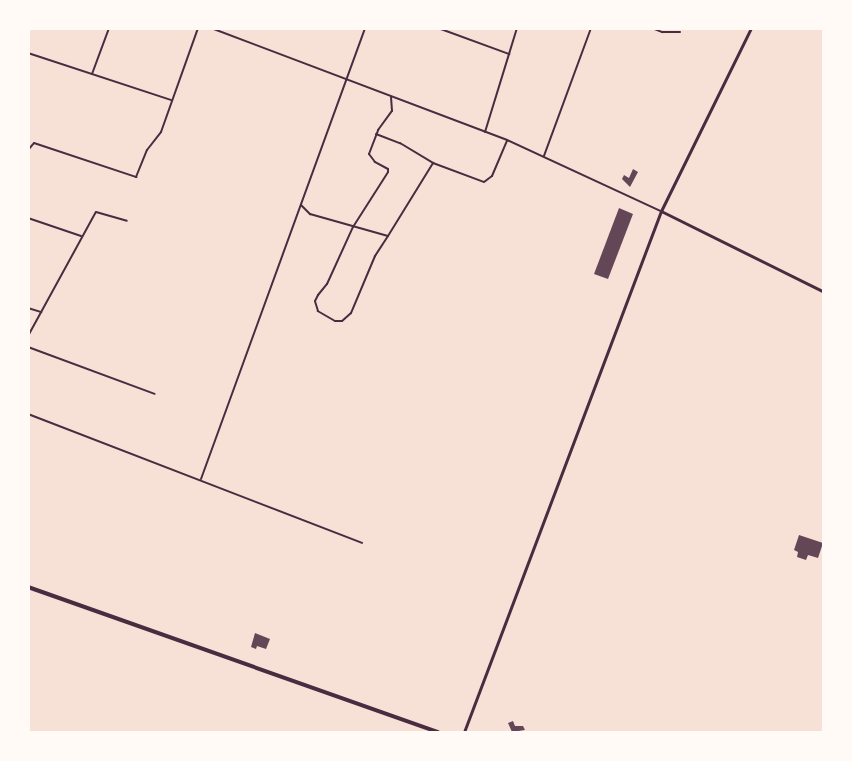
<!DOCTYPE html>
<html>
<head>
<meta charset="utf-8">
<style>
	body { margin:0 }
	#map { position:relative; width:852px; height:761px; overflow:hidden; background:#f7e1d7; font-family:"Alegreya Sans",sans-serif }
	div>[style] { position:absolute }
	.building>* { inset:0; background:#644757 }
	.service>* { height:1.5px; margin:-0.75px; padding:0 0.75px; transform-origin:0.75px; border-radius:0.75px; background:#4a2c40 }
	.minor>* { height:2px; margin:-1px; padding:0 1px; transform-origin:1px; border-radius:1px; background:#4a2c40 }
	.tertiary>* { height:3px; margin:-1.5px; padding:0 1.5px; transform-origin:1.5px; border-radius:1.5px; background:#4a2c40 }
	.secondary>* { height:4px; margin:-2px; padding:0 2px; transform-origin:2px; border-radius:2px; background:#4a2c40 }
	span { translate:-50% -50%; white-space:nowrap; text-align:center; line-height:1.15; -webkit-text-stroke:5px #fffaf5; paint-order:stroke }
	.frame { position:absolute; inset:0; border:30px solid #fffaf5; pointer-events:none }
</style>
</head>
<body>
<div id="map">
	<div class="building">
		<div style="clip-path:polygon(633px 169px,638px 172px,630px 187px,622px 179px,624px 175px,629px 178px)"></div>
		<div style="clip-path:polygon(619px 208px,633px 214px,608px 279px,594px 274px)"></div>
		<div style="clip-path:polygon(799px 535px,823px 543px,818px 558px,808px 555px,806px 560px,797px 557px,798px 552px,794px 550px)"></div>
		<div style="clip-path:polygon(255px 633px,270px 639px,266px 649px,257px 646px,256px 649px,251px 647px)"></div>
		<div style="clip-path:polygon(513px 721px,515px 726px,523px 726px,525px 730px,512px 732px,508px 723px)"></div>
	</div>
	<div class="service">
		<div style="left:544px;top:156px;width:136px;rotate:-69.8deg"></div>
	</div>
	<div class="minor">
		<div style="left:211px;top:28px;width:316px;rotate:20.7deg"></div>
		<div style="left:507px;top:140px;width:170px;rotate:24.8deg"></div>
		<div style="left:438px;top:28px;width:76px;rotate:20.1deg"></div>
		<div style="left:652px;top:28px;width:11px;rotate:22deg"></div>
		<div style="left:662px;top:32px;width:18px"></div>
		<div style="left:28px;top:53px;width:151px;rotate:18.2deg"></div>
		<div style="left:92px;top:74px;width:49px;rotate:-69.7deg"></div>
		<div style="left:485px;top:132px;width:109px;rotate:-72.9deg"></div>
		<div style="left:376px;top:134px;width:26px;rotate:21deg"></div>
		<div style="left:400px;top:143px;width:39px;rotate:31deg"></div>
		<div style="left:28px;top:150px;width:9px;rotate:-49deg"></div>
		<div style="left:34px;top:143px;width:108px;rotate:18.4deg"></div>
		<div style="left:136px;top:177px;width:29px;rotate:-68deg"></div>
		<div style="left:147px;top:150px;width:23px;rotate:-52deg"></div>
		<div style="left:161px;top:132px;width:110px;rotate:-70.4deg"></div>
		<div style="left:301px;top:205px;width:13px;rotate:45deg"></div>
		<div style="left:310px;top:214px;width:81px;rotate:15.8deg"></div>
		<div style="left:388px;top:236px;width:86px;rotate:-58.3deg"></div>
		<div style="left:433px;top:163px;width:54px;rotate:20.4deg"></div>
		<div style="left:484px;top:182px;width:10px;rotate:-37deg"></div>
		<div style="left:492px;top:176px;width:39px;rotate:-67deg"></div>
		<div style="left:28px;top:218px;width:56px;rotate:18.8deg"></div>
		<div style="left:388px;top:236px;width:24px;rotate:123deg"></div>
		<div style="left:375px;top:256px;width:62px;rotate:112.8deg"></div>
		<div style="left:351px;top:313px;width:12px;rotate:138deg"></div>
		<div style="left:342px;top:321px;width:7px;rotate:180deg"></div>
		<div style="left:335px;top:321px;width:20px;rotate:-150deg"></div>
		<div style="left:318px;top:311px;width:10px;rotate:-107deg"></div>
		<div style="left:315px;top:301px;width:7px;rotate:-63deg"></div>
		<div style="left:318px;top:295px;width:14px;rotate:-51deg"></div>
		<div style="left:327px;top:284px;width:63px;rotate:-65.5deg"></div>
		<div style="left:353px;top:227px;width:65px;rotate:-57.5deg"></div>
		<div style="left:388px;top:172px;width:3px;rotate:-90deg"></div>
		<div style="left:388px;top:169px;width:15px;rotate:-152deg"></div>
		<div style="left:375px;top:162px;width:10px;rotate:-127deg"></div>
		<div style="left:369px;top:154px;width:26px;rotate:-69deg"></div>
		<div style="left:378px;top:130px;width:24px;rotate:-54deg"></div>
		<div style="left:392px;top:111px;width:14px;rotate:-94deg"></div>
		<div style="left:28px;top:308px;width:14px;rotate:17deg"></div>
		<div style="left:28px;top:336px;width:141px;rotate:-61.3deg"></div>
		<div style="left:96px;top:212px;width:32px;rotate:16deg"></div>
		<div style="left:28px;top:347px;width:135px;rotate:20.3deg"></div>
		<div style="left:28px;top:414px;width:358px;rotate:21.1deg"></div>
		<div style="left:201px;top:479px;width:480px;rotate:-70deg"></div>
	</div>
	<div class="tertiary">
		<div style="left:661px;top:211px;width:182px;rotate:26.4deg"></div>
		<div style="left:464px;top:732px;width:557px;rotate:-69.29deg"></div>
		<div style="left:661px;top:211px;width:204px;rotate:-63.8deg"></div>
	</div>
	<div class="secondary">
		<div style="left:28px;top:587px;width:435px;rotate:19.5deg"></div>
	</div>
	<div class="frame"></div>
</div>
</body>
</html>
